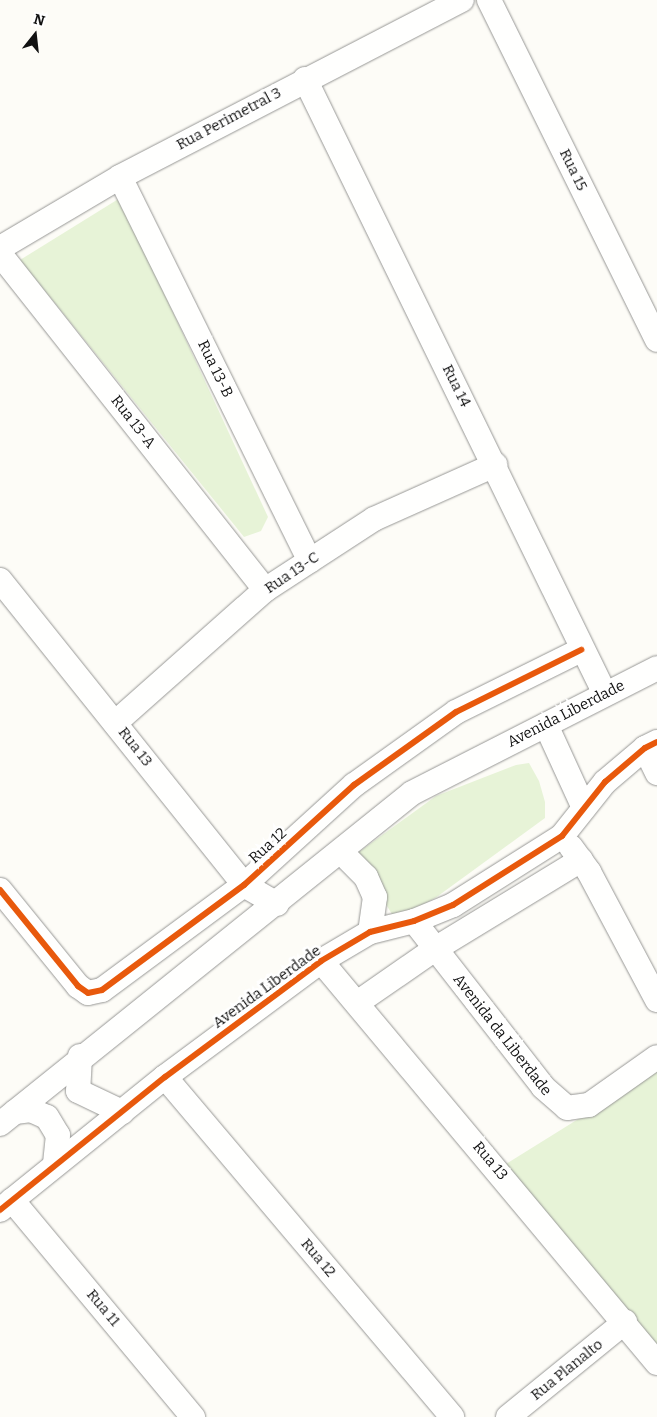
<!DOCTYPE html>
<html>
<head>
<meta charset="utf-8">
<style>
	body { margin:0 }
	#map { position:relative; width:657px; height:1417px; overflow:hidden; background:#fdfcf7; font-family:Bitter,serif }
	div>[style] { position:absolute }
	.green>* { inset:0; background:#e7f3d7 }
	.roads { filter:drop-shadow(0 0 1px #979795) drop-shadow(0 0 1px #979795) }
	.minor>* { height:24px; margin:-12px; padding:0 12px; transform-origin:12px; border-radius:12px; background:#fffffe }
	.cycleway>* { height:6px; margin:-3px; padding:0 3px; transform-origin:3px; border-radius:3px; background:#e8590c }
	span { translate:-50% -50%; white-space:nowrap; text-align:center; line-height:1.15; -webkit-text-stroke:5px #fff; paint-order:stroke }
	.street-label { font-size:15px; color:#111 }
	.north { position:absolute; left:10px; top:10px; width:50px; height:50px; -webkit-text-stroke:4px #fff; paint-order:stroke; rotate:16deg; font-size:14px; font-weight:700; line-height:20px; text-align:center; color:#111 }
	.north::after { content:''; display:block; margin:auto; width:18px; height:22px; background:#111; clip-path:polygon(50% 0,100% 100%,50% 72%,0 100%) }
</style>
</head>
<body>
<div id="map">
	<div class="green">
		<div style="clip-path:polygon(120px 198px,268px 517px,261px 531px,244px 537px,20px 260px)"></div>
		<div style="clip-path:polygon(529px 763px,539px 781px,545px 802px,545px 818px,438px 896px,420px 907px,393px 916px,356px 854px,436px 796px,516px 765px)"></div>
		<div style="clip-path:polygon(657px 1070px,657px 1345px,506px 1164px)"></div>
	</div>
	<div class="roads">
		<div class="minor">
			<div style="left:489px;top:0;width:379px;rotate:63.7deg"></div>
			<div style="left:305px;top:79px;width:684px;rotate:64deg"></div>
			<div style="left:120px;top:177px;width:428px;rotate:63.7deg"></div>
			<div style="left:0;top:248px;width:139px;rotate:-30.6deg"></div>
			<div style="left:120px;top:177px;width:385px;rotate:-27.4deg"></div>
			<div style="left:0;top:254px;width:428px;rotate:51.7deg"></div>
			<div style="left:0;top:580px;width:391px;rotate:51.3deg"></div>
			<div style="left:244px;top:885px;width:38px;rotate:30deg"></div>
			<div style="left:115px;top:723px;width:200px;rotate:-41.6deg"></div>
			<div style="left:265px;top:590px;width:130px;rotate:-33.1deg"></div>
			<div style="left:374px;top:519px;width:133px;rotate:-24.1deg"></div>
			<div style="left:546px;top:725px;width:91px;rotate:65.4deg"></div>
			<div style="left:645px;top:748px;width:28px;rotate:64deg"></div>
			<div style="left:571px;top:847px;width:31px;rotate:54deg"></div>
			<div style="left:589px;top:872px;width:145px;rotate:62deg"></div>
			<div style="left:349px;top:860px;width:24px;rotate:45deg"></div>
			<div style="left:366px;top:877px;width:22px;rotate:66deg"></div>
			<div style="left:375px;top:897px;width:35px;rotate:98deg"></div>
			<div style="left:0;top:890px;width:124px;rotate:50.9deg"></div>
			<div style="left:78px;top:986px;width:12px;rotate:35deg"></div>
			<div style="left:88px;top:993px;width:14px;rotate:-12deg"></div>
			<div style="left:102px;top:990px;width:177px;rotate:-36.5deg"></div>
			<div style="left:244px;top:885px;width:149px;rotate:-42.3deg"></div>
			<div style="left:354px;top:785px;width:125px;rotate:-35.6deg"></div>
			<div style="left:456px;top:712px;width:140px;rotate:-26.4deg"></div>
			<div style="left:414px;top:921px;width:210px;rotate:52.1deg"></div>
			<div style="left:543px;top:1087px;width:32px;rotate:41deg"></div>
			<div style="left:567px;top:1108px;width:22px;rotate:-8deg"></div>
			<div style="left:589px;top:1105px;width:83px;rotate:-35.2deg"></div>
			<div style="left:321px;top:961px;width:524px;rotate:50.11deg"></div>
			<div style="left:357px;top:1003px;width:95px;rotate:-34.7deg"></div>
			<div style="left:435px;top:949px;width:171px;rotate:-31.4deg"></div>
			<div style="left:80px;top:1056px;width:35px;rotate:93deg"></div>
			<div style="left:78px;top:1091px;width:49px;rotate:25.5deg"></div>
			<div style="left:165px;top:1077px;width:445px;rotate:49.8deg"></div>
			<div style="left:15px;top:1112px;width:16px;rotate:-7deg"></div>
			<div style="left:31px;top:1110px;width:17px;rotate:24deg"></div>
			<div style="left:47px;top:1117px;width:21px;rotate:59deg"></div>
			<div style="left:58px;top:1135px;width:30px;rotate:96deg"></div>
			<div style="left:0;top:1124px;width:528px;rotate:-38.78deg"></div>
			<div style="left:412px;top:793px;width:275px;rotate:-27deg"></div>
			<div style="left:12px;top:1200px;width:283px;rotate:50.2deg"></div>
			<div style="left:0;top:1210px;width:212px;rotate:-38.9deg"></div>
			<div style="left:165px;top:1077px;width:194px;rotate:-36.6deg"></div>
			<div style="left:321px;top:961px;width:57px;rotate:-30.6deg"></div>
			<div style="left:370px;top:932px;width:45px;rotate:-14deg"></div>
			<div style="left:414px;top:921px;width:42px;rotate:-22.3deg"></div>
			<div style="left:453px;top:905px;width:129px;rotate:-32.3deg"></div>
			<div style="left:562px;top:836px;width:69px;rotate:-51.5deg"></div>
			<div style="left:605px;top:782px;width:52px;rotate:-40.4deg"></div>
			<div style="left:645px;top:748px;width:13px;rotate:-27deg"></div>
			<div style="left:508px;top:1417px;width:151px;rotate:-39.1deg"></div>
		</div>
	</div>
	<div class="cycleway">
		<div style="left:0;top:890px;width:124px;rotate:50.9deg"></div>
		<div style="left:78px;top:986px;width:12px;rotate:35deg"></div>
		<div style="left:88px;top:993px;width:14px;rotate:-12deg"></div>
		<div style="left:102px;top:990px;width:177px;rotate:-36.5deg"></div>
		<div style="left:244px;top:885px;width:149px;rotate:-42.3deg"></div>
		<div style="left:354px;top:785px;width:125px;rotate:-35.6deg"></div>
		<div style="left:456px;top:712px;width:140px;rotate:-26.4deg"></div>
		<div style="left:0;top:1210px;width:212px;rotate:-38.9deg"></div>
		<div style="left:165px;top:1077px;width:194px;rotate:-36.6deg"></div>
		<div style="left:321px;top:961px;width:57px;rotate:-30.6deg"></div>
		<div style="left:370px;top:932px;width:45px;rotate:-14deg"></div>
		<div style="left:414px;top:921px;width:42px;rotate:-22.3deg"></div>
		<div style="left:453px;top:905px;width:129px;rotate:-32.3deg"></div>
		<div style="left:562px;top:836px;width:69px;rotate:-51.5deg"></div>
		<div style="left:605px;top:782px;width:52px;rotate:-40.4deg"></div>
		<div style="left:645px;top:748px;width:13px;rotate:-27deg"></div>
	</div>
	<div class="street-label">
		<span style="left:229px;top:119px;rotate:-28deg">Rua Perimetral 3</span>
		<span style="left:573px;top:170px;rotate:64deg">Rua 15</span>
		<span style="left:215px;top:369px;rotate:64deg">Rua 13-B</span>
		<span style="left:456px;top:386px;rotate:64deg">Rua 14</span>
		<span style="left:133px;top:422px;rotate:52deg">Rua 13-A</span>
		<span style="left:292px;top:573px;rotate:-34deg">Rua 13-C</span>
		<span style="left:566px;top:714px;rotate:-27deg">Avenida Liberdade</span>
		<span style="left:135px;top:747px;rotate:52deg">Rua 13</span>
		<span style="left:268px;top:846px;rotate:-42deg">Rua 12</span>
		<span style="left:267px;top:987px;rotate:-36deg">Avenida Liberdade</span>
		<span style="left:502px;top:1035px;rotate:52deg">Avenida da Liberdade</span>
		<span style="left:490px;top:1161px;rotate:50deg">Rua 13</span>
		<span style="left:318px;top:1258px;rotate:50deg">Rua 12</span>
		<span style="left:103px;top:1308px;rotate:50deg">Rua 11</span>
		<span style="left:567px;top:1370px;rotate:-39deg">Rua Planalto</span>
	</div>
	<div class="north">N</div>
</div>
</body>
</html>
